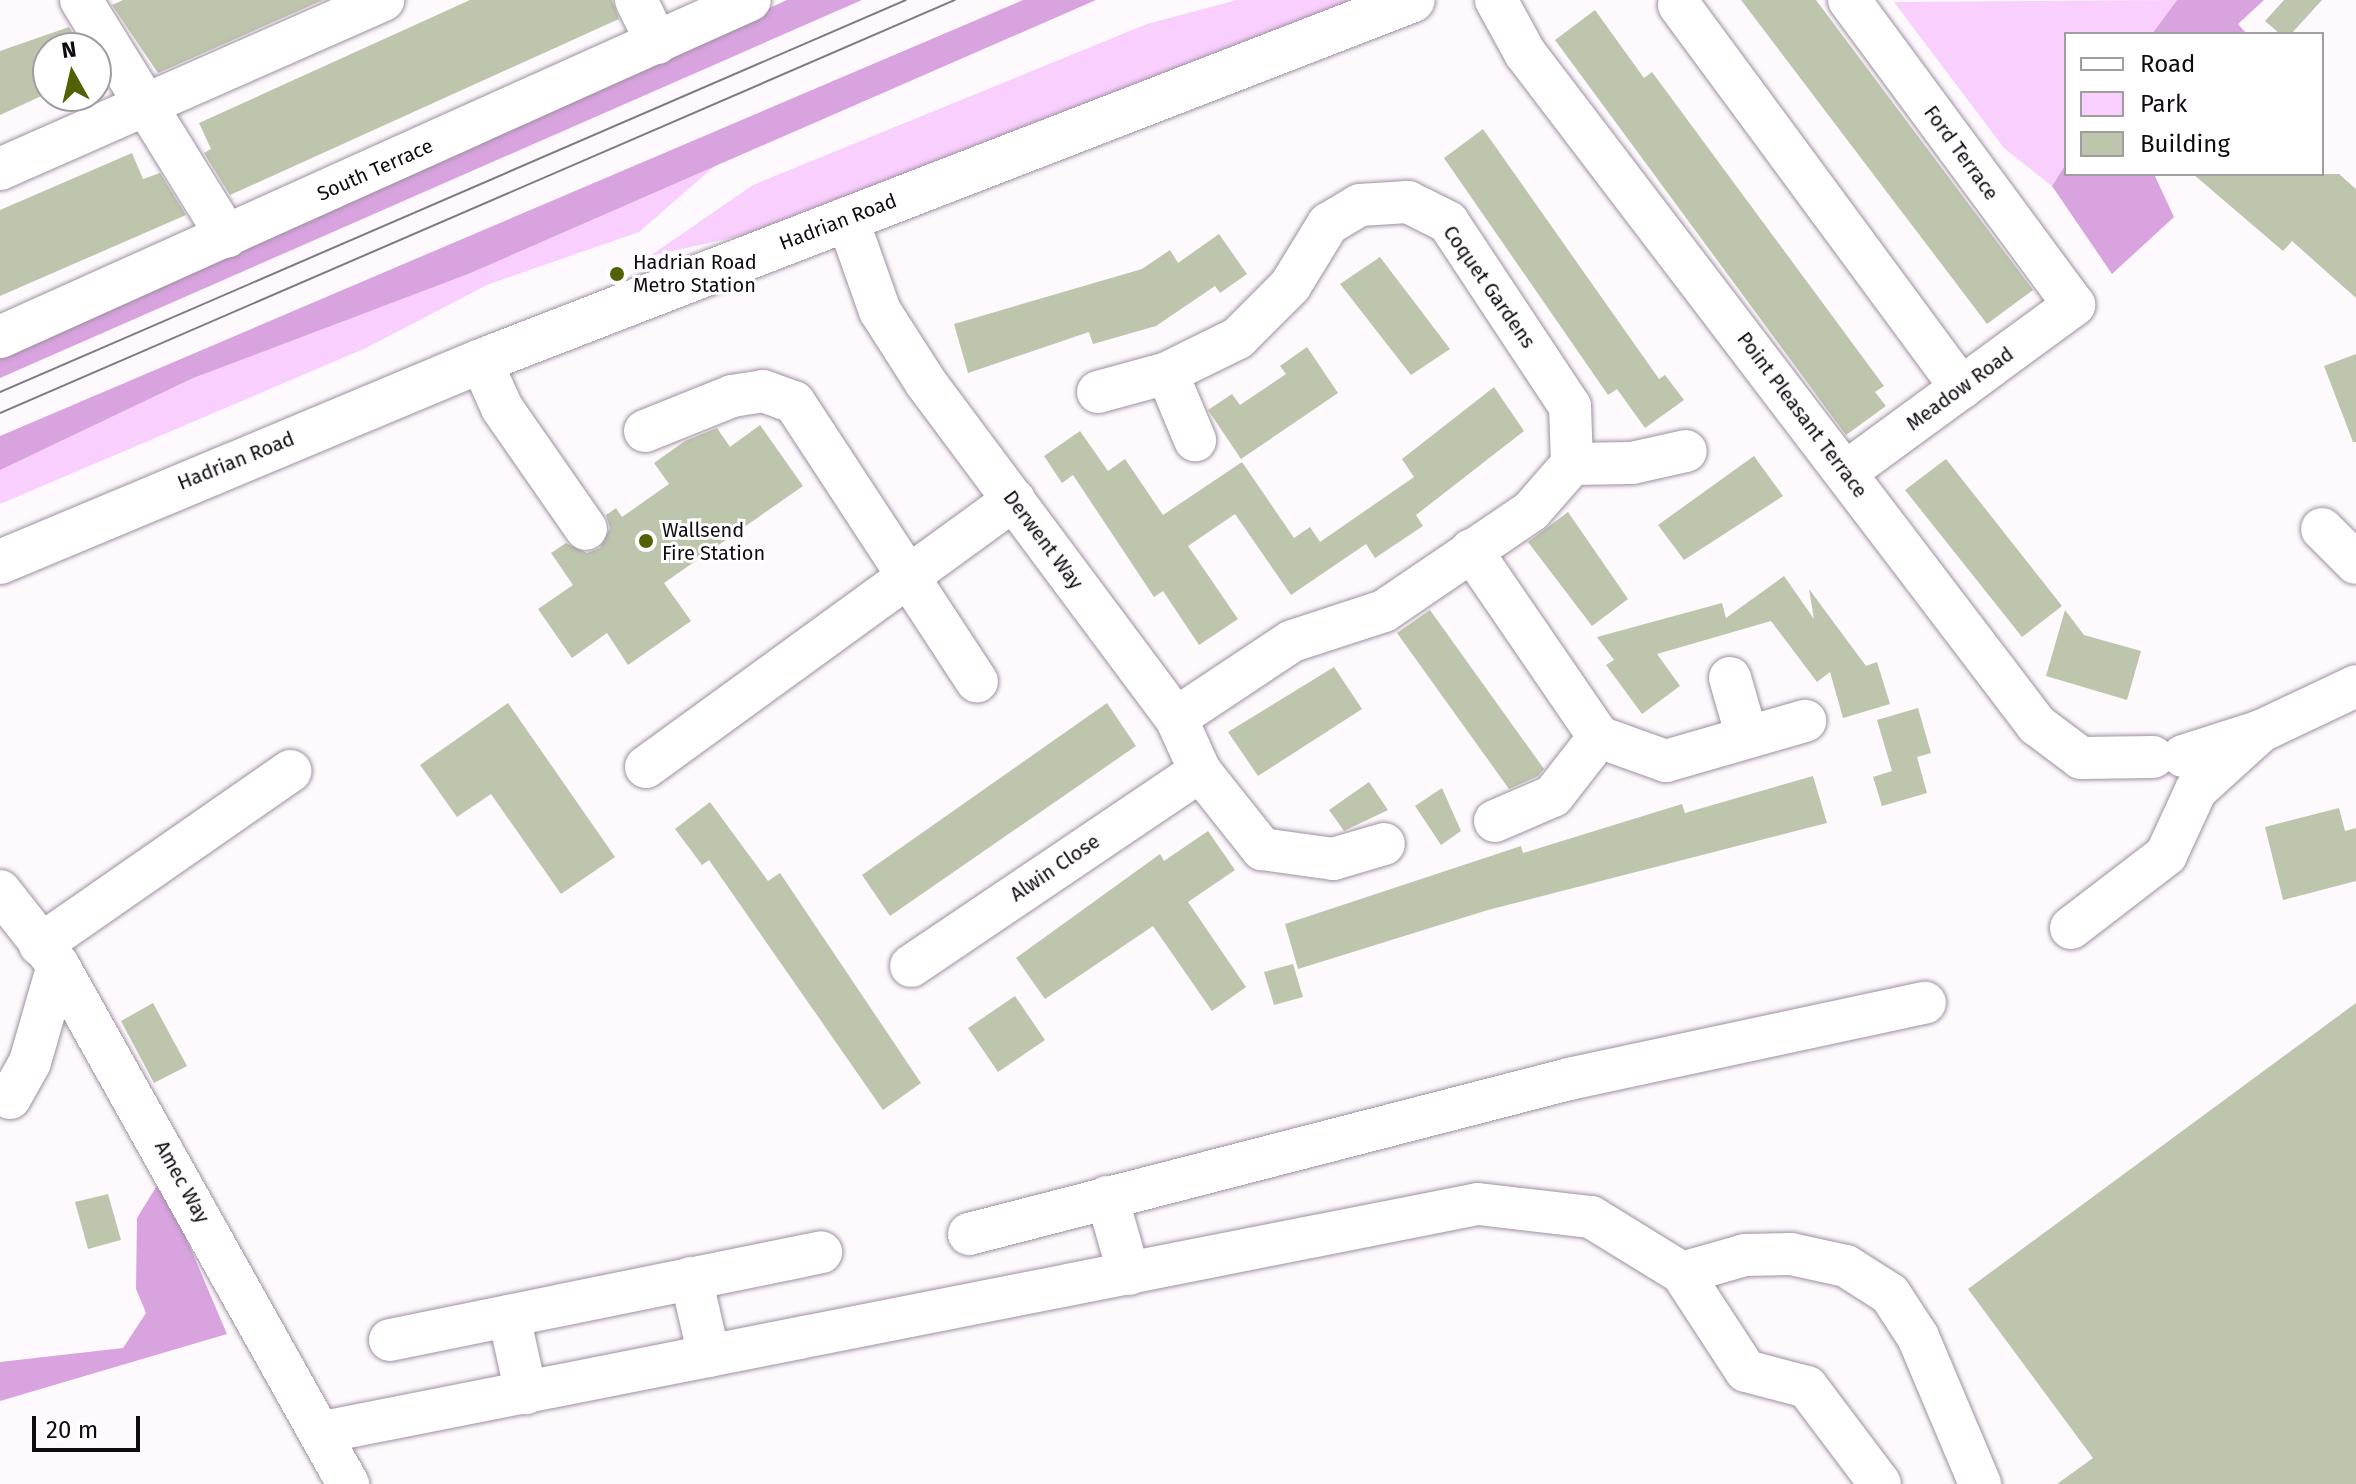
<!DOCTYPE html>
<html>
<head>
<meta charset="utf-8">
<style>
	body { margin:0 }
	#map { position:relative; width:2356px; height:1484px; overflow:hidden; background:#fdf9fd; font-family:"Fira Sans",sans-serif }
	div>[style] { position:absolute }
	.green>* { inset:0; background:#f8cffd }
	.forest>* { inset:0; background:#d8a3df }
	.building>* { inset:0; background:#bec5ad }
	.roads { filter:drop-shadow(0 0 2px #9f8fa1) drop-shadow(0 0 2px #9f8fa1) }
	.minor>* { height:42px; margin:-21px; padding:0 21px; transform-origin:21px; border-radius:21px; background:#fff }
	.major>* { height:44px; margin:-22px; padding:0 22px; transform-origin:22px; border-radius:22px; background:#fff }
	.tram>* { height:2px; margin:-1px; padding:0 1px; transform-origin:1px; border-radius:1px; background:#7f7a7f }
	.dots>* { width:22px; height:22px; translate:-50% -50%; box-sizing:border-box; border:4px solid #fff; border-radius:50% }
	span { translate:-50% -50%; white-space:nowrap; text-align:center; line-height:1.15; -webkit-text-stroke:6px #fff; paint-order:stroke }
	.street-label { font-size:20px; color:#100a11 }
	.poi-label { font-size:20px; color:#100a11 }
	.left { translate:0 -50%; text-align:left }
	.legend { position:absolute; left:2064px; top:32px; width:260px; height:144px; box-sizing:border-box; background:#fff; border:2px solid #9f9da0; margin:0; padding:10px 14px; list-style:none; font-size:24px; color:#100a11 }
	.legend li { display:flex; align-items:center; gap:16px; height:40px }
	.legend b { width:40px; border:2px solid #9f9da0 }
	.north { position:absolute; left:32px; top:32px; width:80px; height:80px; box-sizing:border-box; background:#fff; border:2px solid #9f9da0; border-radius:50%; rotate:352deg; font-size:22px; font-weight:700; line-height:32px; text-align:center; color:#100a11 }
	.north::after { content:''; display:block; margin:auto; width:28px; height:36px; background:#516103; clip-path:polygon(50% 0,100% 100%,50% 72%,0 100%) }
	.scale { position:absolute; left:32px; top:1416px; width:108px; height:36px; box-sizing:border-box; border:4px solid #100a11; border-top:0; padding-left:10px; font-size:24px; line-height:28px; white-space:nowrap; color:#100a11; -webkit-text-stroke:6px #fff; paint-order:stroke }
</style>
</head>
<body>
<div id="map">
	<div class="green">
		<div style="clip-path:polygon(1237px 0,1369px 0,786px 226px,650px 256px,753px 185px,1147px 24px)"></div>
		<div style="clip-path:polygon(2177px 0,2152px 34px,2066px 34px,2066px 164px,2052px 186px,2004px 148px,1894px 2px)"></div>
		<div style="clip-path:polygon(715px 166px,639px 232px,489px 284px,366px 348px,0 504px,0 456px,452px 259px)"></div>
	</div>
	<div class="forest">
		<div style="clip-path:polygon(787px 0,862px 0,0 378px,0 359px)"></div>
		<div style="clip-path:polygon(1023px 0,1096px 0,468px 274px,193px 378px,0 470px,0 436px)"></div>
		<div style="clip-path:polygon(2177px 0,2264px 0,2238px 24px,2247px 34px,2152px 34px)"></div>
		<div style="clip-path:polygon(2066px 164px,2066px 174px,2154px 174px,2174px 217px,2112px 274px,2052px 186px)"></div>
		<div style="clip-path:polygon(161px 1179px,227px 1334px,0 1401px,0 1362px,123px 1348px,146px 1313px,136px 1289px,137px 1218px)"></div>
	</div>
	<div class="building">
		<div style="clip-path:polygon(123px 0,323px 0,158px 73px,112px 5px)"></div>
		<div style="clip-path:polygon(470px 0,612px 0,619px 19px,230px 195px,204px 153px,211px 149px,199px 123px)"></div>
		<div style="clip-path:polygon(1741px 0,1816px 0,2033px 290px,1987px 324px)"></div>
		<div style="clip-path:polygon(2284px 0,2322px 0,2291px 34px,2280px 34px,2265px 21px)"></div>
		<div style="clip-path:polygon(1595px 10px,1644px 78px,1652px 72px,1884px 386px,1875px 392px,1886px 406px,1846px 435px,1555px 40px)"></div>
		<div style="clip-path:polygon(69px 27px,82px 48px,48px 48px,48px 93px,0 115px,0 51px)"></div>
		<div style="clip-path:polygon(1483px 129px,1659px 379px,1665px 375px,1684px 400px,1645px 428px,1617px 389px,1608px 395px,1444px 158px)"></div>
		<div style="clip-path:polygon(132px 153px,143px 179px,160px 173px,186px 215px,0 296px,0 210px)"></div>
		<div style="clip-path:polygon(2193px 174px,2339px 174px,2356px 189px,2356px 298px,2292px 241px,2283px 251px)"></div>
		<div style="clip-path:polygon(1219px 234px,1247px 274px,1220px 293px,1215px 286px,1156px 326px,1093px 344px,1089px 332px,968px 373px,954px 324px,1142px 269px,1170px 250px,1178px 263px)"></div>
		<div style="clip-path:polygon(1380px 257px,1450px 349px,1411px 375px,1340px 284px)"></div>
		<div style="clip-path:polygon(1307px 347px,1338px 393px,1241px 459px,1208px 410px,1232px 394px,1240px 405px,1286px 374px,1280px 366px)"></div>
		<div style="clip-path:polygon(2356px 354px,2356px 442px,2353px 442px,2324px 366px)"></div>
		<div style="clip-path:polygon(1494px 387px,1524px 431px,1416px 515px,1423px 526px,1375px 558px,1366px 544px,1291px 595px,1235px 514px,1188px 546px,1238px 619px,1199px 645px,1163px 591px,1154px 597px,1073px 475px,1062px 483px,1044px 456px,1080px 431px,1108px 471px,1125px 459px,1163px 515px,1242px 462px,1294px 538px,1310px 527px,1320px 542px,1414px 477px,1402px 459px)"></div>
		<div style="clip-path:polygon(760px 425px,803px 486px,664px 583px,691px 621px,628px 665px,607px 633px,572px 658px,538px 609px,573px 585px,551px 553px,566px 543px,587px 553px,600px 548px,610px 528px,606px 515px,616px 508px,622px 517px,669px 484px,654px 463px,685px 441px,717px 428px,730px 447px)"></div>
		<div style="clip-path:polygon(1754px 456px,1783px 496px,1684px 560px,1658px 525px)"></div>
		<div style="clip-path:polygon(1946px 459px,2062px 606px,2022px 637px,1905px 490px)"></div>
		<div style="clip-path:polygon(1568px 512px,1628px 599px,1592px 626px,1528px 542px)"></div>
		<div style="clip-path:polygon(1784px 576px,1814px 619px,1809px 589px,1866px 666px,1877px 662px,1890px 704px,1843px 718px,1830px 672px,1817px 682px,1771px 621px,1657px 654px,1680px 686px,1642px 714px,1606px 665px,1614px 660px,1597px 637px,1722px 603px,1726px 618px)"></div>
		<div style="clip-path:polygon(1430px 610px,1544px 769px,1538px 776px,1509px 789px,1397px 633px)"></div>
		<div style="clip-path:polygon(2065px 610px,2084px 635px,2141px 651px,2127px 700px,2046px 676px)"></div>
		<div style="clip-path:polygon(1334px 667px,1362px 709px,1258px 776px,1228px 732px)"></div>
		<div style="clip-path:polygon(508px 703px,615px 857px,561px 894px,491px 794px,457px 817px,420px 765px)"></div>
		<div style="clip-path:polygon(1107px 703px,1136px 746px,890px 916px,862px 875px)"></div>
		<div style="clip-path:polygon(1918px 708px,1931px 753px,1917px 757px,1927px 793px,1882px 806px,1873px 777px,1892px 771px,1877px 720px)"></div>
		<div style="clip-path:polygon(1813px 776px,1827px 823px,1488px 910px,1298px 969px,1285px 924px,1521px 846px,1523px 853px,1682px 804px,1685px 813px)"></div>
		<div style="clip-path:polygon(1369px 782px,1388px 810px,1344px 831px,1329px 810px)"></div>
		<div style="clip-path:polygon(1442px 788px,1461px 831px,1441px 845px,1415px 806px)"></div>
		<div style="clip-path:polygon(710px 802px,768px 881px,780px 873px,921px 1083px,883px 1110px,709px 860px,702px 865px,675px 829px)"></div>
		<div style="clip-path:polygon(2339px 808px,2345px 831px,2356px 828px,2356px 881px,2283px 900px,2265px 827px)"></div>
		<div style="clip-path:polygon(1208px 831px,1235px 870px,1188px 902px,1246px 987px,1212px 1011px,1153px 926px,1045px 999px,1016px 958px,1160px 854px,1164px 861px)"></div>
		<div style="clip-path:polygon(1293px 964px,1303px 997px,1274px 1005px,1264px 972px)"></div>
		<div style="clip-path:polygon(1015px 996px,1045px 1040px,998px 1072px,968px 1028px)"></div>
		<div style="clip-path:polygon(153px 1003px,187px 1066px,154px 1083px,121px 1021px)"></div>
		<div style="clip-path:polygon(2356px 1003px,2356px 1484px,2057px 1484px,2093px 1458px,1968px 1289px)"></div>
		<div style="clip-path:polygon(108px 1194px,121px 1240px,88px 1249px,75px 1202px)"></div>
	</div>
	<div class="roads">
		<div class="minor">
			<div style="left:81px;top:0;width:278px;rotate:58.3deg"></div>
			<div style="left:636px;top:0;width:48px;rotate:64deg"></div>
			<div style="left:1496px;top:0;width:60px;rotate:61.3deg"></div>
			<div style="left:1525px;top:53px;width:845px;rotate:52.7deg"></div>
			<div style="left:2037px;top:725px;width:55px;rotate:36.9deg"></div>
			<div style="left:2081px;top:758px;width:72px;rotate:-0.8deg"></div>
			<div style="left:1679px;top:5px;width:476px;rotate:53.6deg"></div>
			<div style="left:0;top:169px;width:419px;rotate:-23.8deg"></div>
			<div style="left:847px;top:218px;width:99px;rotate:70.5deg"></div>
			<div style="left:880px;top:311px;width:85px;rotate:57.4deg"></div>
			<div style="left:926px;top:383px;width:418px;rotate:53.3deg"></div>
			<div style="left:1176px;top:718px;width:58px;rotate:65.6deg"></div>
			<div style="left:1200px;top:771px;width:100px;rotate:51.5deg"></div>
			<div style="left:1262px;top:849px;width:72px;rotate:8deg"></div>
			<div style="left:1333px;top:859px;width:53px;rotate:-16.4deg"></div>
			<div style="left:0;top:337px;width:822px;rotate:-24.2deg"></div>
			<div style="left:481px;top:361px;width:51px;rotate:65.9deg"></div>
			<div style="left:502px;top:408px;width:147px;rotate:55.2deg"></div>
			<div style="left:1167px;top:373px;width:73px;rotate:67.3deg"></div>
			<div style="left:1098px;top:392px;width:72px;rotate:-15.4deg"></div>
			<div style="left:1167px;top:373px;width:79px;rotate:-26.2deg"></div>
			<div style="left:1238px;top:338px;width:74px;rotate:-45deg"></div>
			<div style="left:1290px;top:286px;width:73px;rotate:-58.5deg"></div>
			<div style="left:1328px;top:224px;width:37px;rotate:-31deg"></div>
			<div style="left:1360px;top:205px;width:48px;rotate:-3.6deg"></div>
			<div style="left:1408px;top:202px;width:45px;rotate:26.6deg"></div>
			<div style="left:1448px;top:222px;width:221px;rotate:56.5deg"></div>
			<div style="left:1570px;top:406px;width:58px;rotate:88deg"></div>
			<div style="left:1572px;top:464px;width:62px;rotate:131.1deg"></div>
			<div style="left:1531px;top:511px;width:178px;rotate:145.8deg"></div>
			<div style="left:1384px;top:611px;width:97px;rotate:161.9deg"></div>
			<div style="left:1292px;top:641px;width:139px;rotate:146.4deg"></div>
			<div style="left:645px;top:431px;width:94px;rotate:-21.9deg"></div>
			<div style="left:732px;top:396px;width:31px;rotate:-9deg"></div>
			<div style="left:763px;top:391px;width:33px;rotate:20deg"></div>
			<div style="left:794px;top:402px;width:334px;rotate:56.8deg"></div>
			<div style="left:1572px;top:464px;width:60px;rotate:-1deg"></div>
			<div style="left:1632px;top:463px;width:55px;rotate:-12.5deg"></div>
			<div style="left:1846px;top:472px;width:283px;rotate:-36.2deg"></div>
			<div style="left:2074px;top:305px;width:379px;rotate:-126.4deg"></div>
			<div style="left:2322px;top:529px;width:48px;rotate:45deg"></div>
			<div style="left:1471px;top:550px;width:227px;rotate:55.6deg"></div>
			<div style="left:1599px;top:737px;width:71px;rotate:19.7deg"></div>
			<div style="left:1666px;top:761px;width:145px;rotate:-16.1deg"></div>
			<div style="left:1730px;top:678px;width:61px;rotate:73.9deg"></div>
			<div style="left:2183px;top:756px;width:82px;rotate:-17.8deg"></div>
			<div style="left:2261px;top:731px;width:105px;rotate:-25.3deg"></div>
			<div style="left:646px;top:767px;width:455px;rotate:-36deg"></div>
			<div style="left:1495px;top:821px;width:63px;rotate:-23.3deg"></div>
			<div style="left:1553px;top:796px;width:75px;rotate:-52.1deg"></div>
			<div style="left:0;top:891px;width:94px;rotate:51.9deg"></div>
			<div style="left:58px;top:965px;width:595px;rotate:60.8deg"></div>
			<div style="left:2071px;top:928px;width:120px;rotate:-37.5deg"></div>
			<div style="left:2166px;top:855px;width:72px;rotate:-65.2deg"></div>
			<div style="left:2196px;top:790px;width:88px;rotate:-42.2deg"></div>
			<div style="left:40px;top:945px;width:305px;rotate:-34.8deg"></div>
			<div style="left:911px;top:966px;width:349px;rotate:-34deg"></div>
			<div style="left:10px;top:1098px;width:41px;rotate:-60.9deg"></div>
			<div style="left:30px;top:1062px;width:101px;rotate:-73.9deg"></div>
			<div style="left:1107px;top:1197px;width:80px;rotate:74.1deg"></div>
			<div style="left:969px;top:1234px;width:620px;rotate:-14.48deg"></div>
			<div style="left:1569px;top:1079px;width:364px;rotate:-12.1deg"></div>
			<div style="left:1682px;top:1273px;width:66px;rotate:-15.9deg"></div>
			<div style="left:1745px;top:1255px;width:46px;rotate:-1.2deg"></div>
			<div style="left:1791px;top:1254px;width:56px;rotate:12.3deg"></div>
			<div style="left:1846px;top:1266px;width:52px;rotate:32.5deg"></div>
			<div style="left:1890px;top:1294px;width:51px;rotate:56.9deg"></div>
			<div style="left:1918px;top:1337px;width:160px;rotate:67.1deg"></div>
			<div style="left:691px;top:1278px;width:80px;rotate:77deg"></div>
			<div style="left:509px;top:1316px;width:79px;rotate:77.6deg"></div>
			<div style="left:390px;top:1340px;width:440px;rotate:-11.5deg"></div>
			<div style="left:323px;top:1432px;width:1177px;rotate:-11.17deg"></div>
			<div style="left:1478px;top:1204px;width:114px;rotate:6.6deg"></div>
			<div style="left:1591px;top:1217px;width:107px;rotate:31.6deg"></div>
			<div style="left:1682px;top:1273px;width:117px;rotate:56.9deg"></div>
			<div style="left:1746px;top:1371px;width:63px;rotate:14.7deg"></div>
			<div style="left:1807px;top:1387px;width:121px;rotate:53deg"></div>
		</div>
		<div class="major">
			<div style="left:0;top:562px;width:521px;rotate:-22.68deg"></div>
			<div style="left:481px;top:361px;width:999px;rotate:-21.17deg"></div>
		</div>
	</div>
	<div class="tram">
		<div style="left:0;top:392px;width:987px;rotate:-23.4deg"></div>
		<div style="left:0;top:413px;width:1040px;rotate:-23.39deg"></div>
	</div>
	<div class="dots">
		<div style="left:617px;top:274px;background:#516103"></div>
		<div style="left:646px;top:541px;background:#516103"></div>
	</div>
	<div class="street-label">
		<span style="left:1961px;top:153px;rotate:54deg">Ford Terrace</span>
		<span style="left:375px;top:170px;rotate:-24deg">South Terrace</span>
		<span style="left:838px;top:222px;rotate:-21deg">Hadrian Road</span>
		<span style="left:1489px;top:287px;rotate:55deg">Coquet Gardens</span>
		<span style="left:1960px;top:389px;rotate:-36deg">Meadow Road</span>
		<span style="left:1802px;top:415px;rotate:53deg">Point Pleasant Terrace</span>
		<span style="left:236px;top:461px;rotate:-22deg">Hadrian Road</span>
		<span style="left:1043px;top:540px;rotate:53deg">Derwent Way</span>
		<span style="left:1055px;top:868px;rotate:-34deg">Alwin Close</span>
		<span style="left:182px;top:1182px;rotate:61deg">Amec Way</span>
	</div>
	<div class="poi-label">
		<span class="left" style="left:633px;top:274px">Hadrian Road<br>Metro Station</span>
		<span class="left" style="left:662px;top:542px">Wallsend<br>Fire Station</span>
	</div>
	<ul class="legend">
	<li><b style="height:10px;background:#fff"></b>Road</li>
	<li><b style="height:22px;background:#f8cffd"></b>Park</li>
	<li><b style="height:22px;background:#bec5ad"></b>Building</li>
	</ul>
	<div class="north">N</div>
	<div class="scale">20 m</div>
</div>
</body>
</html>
